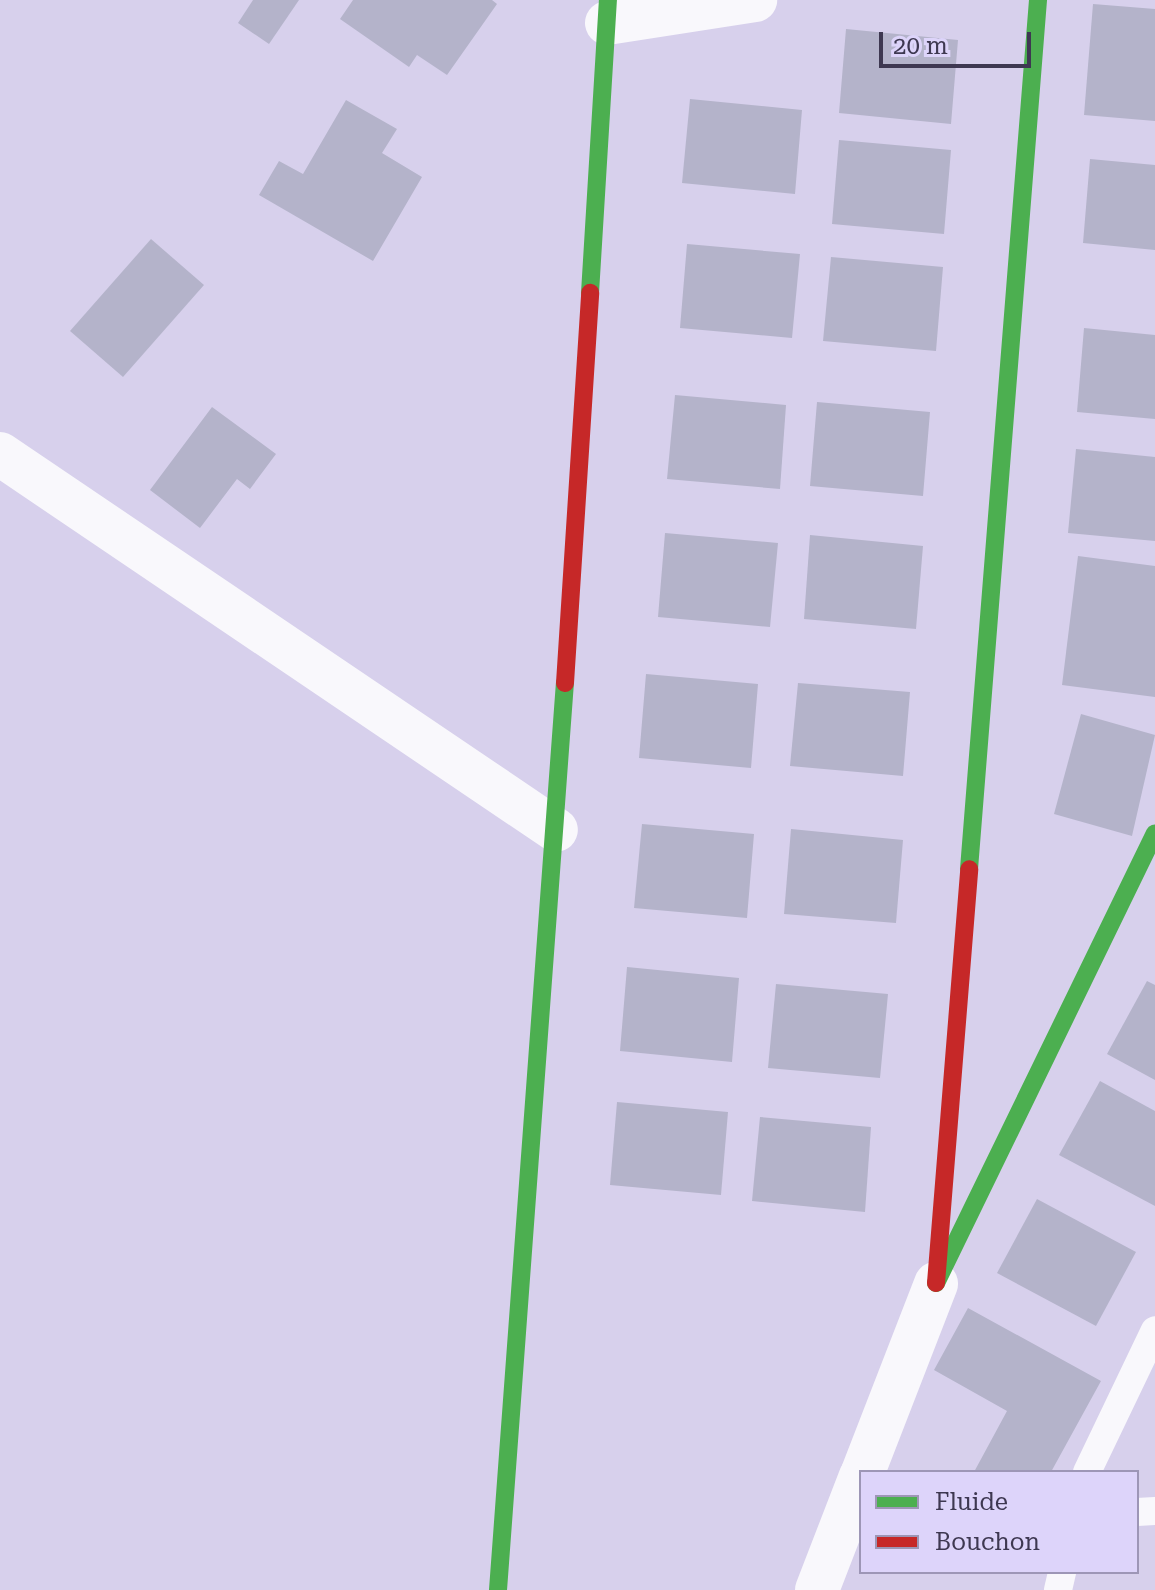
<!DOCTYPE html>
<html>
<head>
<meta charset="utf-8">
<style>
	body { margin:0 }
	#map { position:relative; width:1155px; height:1590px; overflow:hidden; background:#d7d0ec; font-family:"Roboto Serif",serif }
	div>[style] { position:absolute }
	.building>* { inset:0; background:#b4b3ca }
	.lane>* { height:28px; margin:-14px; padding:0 14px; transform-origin:14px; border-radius:14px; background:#f9f8fc }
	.street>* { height:44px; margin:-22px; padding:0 22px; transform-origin:22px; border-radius:22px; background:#f9f8fc }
	.fast>* { height:18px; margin:-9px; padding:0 9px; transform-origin:9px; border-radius:9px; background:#4caf50 }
	.jam>* { height:18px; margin:-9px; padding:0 9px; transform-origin:9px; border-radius:9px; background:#c62828 }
	span { translate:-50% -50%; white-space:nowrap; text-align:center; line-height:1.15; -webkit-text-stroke:6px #ddd4fa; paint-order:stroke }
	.legend { position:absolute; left:859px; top:1470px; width:280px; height:104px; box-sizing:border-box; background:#ddd4fa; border:2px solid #9d96b6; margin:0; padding:10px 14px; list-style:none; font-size:24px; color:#3e3851 }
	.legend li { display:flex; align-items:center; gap:16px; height:40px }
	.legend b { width:40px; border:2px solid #9d96b6 }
	.scale { position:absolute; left:879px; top:32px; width:152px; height:36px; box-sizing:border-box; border:4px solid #3e3851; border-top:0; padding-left:10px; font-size:24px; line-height:28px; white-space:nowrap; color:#3e3851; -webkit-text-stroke:6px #ddd4fa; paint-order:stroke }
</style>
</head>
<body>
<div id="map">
	<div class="building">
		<div style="clip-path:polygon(253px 0,299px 0,269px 44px,238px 23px)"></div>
		<div style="clip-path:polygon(353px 0,492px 0,497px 4px,447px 75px,417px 55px,409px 67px,340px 19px)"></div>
		<div style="clip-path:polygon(1093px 4px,1155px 9px,1155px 121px,1084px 115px)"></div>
		<div style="clip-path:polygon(846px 29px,958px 40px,951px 124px,839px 113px)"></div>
		<div style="clip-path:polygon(690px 99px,802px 110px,795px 194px,682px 183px)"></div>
		<div style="clip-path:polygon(346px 100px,397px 129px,382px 153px,422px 177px,373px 261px,259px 195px,279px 161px,303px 174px)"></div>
		<div style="clip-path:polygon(839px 140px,951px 150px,944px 234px,832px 224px)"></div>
		<div style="clip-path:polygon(1090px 159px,1155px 165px,1155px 250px,1083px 243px)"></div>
		<div style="clip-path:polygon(151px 239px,204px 285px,123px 377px,70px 331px)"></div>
		<div style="clip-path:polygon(687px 244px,800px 254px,792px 338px,680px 328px)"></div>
		<div style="clip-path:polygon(831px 257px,943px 267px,936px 351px,823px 341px)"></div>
		<div style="clip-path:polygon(1084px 328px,1155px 335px,1155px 419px,1077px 412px)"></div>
		<div style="clip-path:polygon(675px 395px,786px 405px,780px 489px,667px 479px)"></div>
		<div style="clip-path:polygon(817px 402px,930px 412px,923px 496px,810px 486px)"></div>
		<div style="clip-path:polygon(212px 407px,276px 454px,250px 489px,237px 479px,200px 528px,150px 490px)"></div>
		<div style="clip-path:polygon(1076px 449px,1155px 457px,1155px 541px,1068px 533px)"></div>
		<div style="clip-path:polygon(665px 533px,778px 543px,770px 627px,658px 617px)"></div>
		<div style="clip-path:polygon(810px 535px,923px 546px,916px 629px,804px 619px)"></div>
		<div style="clip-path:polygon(1078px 556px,1155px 566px,1155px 697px,1062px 685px)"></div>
		<div style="clip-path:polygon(646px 674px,758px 684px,751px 768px,639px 758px)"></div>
		<div style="clip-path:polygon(798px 683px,910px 692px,903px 776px,790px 766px)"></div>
		<div style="clip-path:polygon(1081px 714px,1155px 735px,1132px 836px,1054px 814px)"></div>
		<div style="clip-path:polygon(642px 824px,754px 834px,747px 918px,634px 908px)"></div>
		<div style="clip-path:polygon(791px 829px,903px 840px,896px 923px,784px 914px)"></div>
		<div style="clip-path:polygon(627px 967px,739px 978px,732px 1062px,620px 1051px)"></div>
		<div style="clip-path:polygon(1147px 981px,1155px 985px,1155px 1080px,1107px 1054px)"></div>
		<div style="clip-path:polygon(776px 984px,888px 994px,880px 1078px,768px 1068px)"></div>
		<div style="clip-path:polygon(1100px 1081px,1155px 1111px,1155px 1206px,1059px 1155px)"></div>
		<div style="clip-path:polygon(617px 1102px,728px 1112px,721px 1195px,610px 1185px)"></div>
		<div style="clip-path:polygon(760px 1117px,871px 1127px,865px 1212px,752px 1201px)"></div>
		<div style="clip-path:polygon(1037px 1199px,1136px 1252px,1096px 1326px,997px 1273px)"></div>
		<div style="clip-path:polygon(968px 1308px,1101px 1381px,1051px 1472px,974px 1472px,1007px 1411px,934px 1370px)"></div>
	</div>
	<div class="lane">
		<div style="left:1087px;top:1472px;width:157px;rotate:-64.4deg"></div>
		<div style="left:1137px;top:1512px;width:18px;rotate:-3deg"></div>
		<div style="left:1058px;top:1590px;width:18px;rotate:-77deg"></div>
	</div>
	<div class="street">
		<div style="left:607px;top:23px;width:150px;rotate:-8.8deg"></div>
		<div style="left:0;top:454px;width:671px;rotate:34.07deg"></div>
		<div style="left:863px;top:1472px;width:202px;rotate:-68.8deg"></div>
		<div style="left:817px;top:1590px;width:122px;rotate:-68.9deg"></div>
	</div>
	<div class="fast">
		<div style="left:590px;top:293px;width:294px;rotate:-86.5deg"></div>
		<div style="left:969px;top:869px;width:872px;rotate:-85.46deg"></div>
		<div style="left:936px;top:1283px;width:500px;rotate:-64.05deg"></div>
		<div style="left:498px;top:1590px;width:909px;rotate:-85.78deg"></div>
	</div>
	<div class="jam">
		<div style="left:565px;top:683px;width:391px;rotate:-86.3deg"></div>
		<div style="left:936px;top:1283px;width:415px;rotate:-85.4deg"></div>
	</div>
	<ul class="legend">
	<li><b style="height:10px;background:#4caf50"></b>Fluide</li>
	<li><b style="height:10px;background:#c62828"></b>Bouchon</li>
	</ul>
	<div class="scale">20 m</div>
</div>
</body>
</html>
